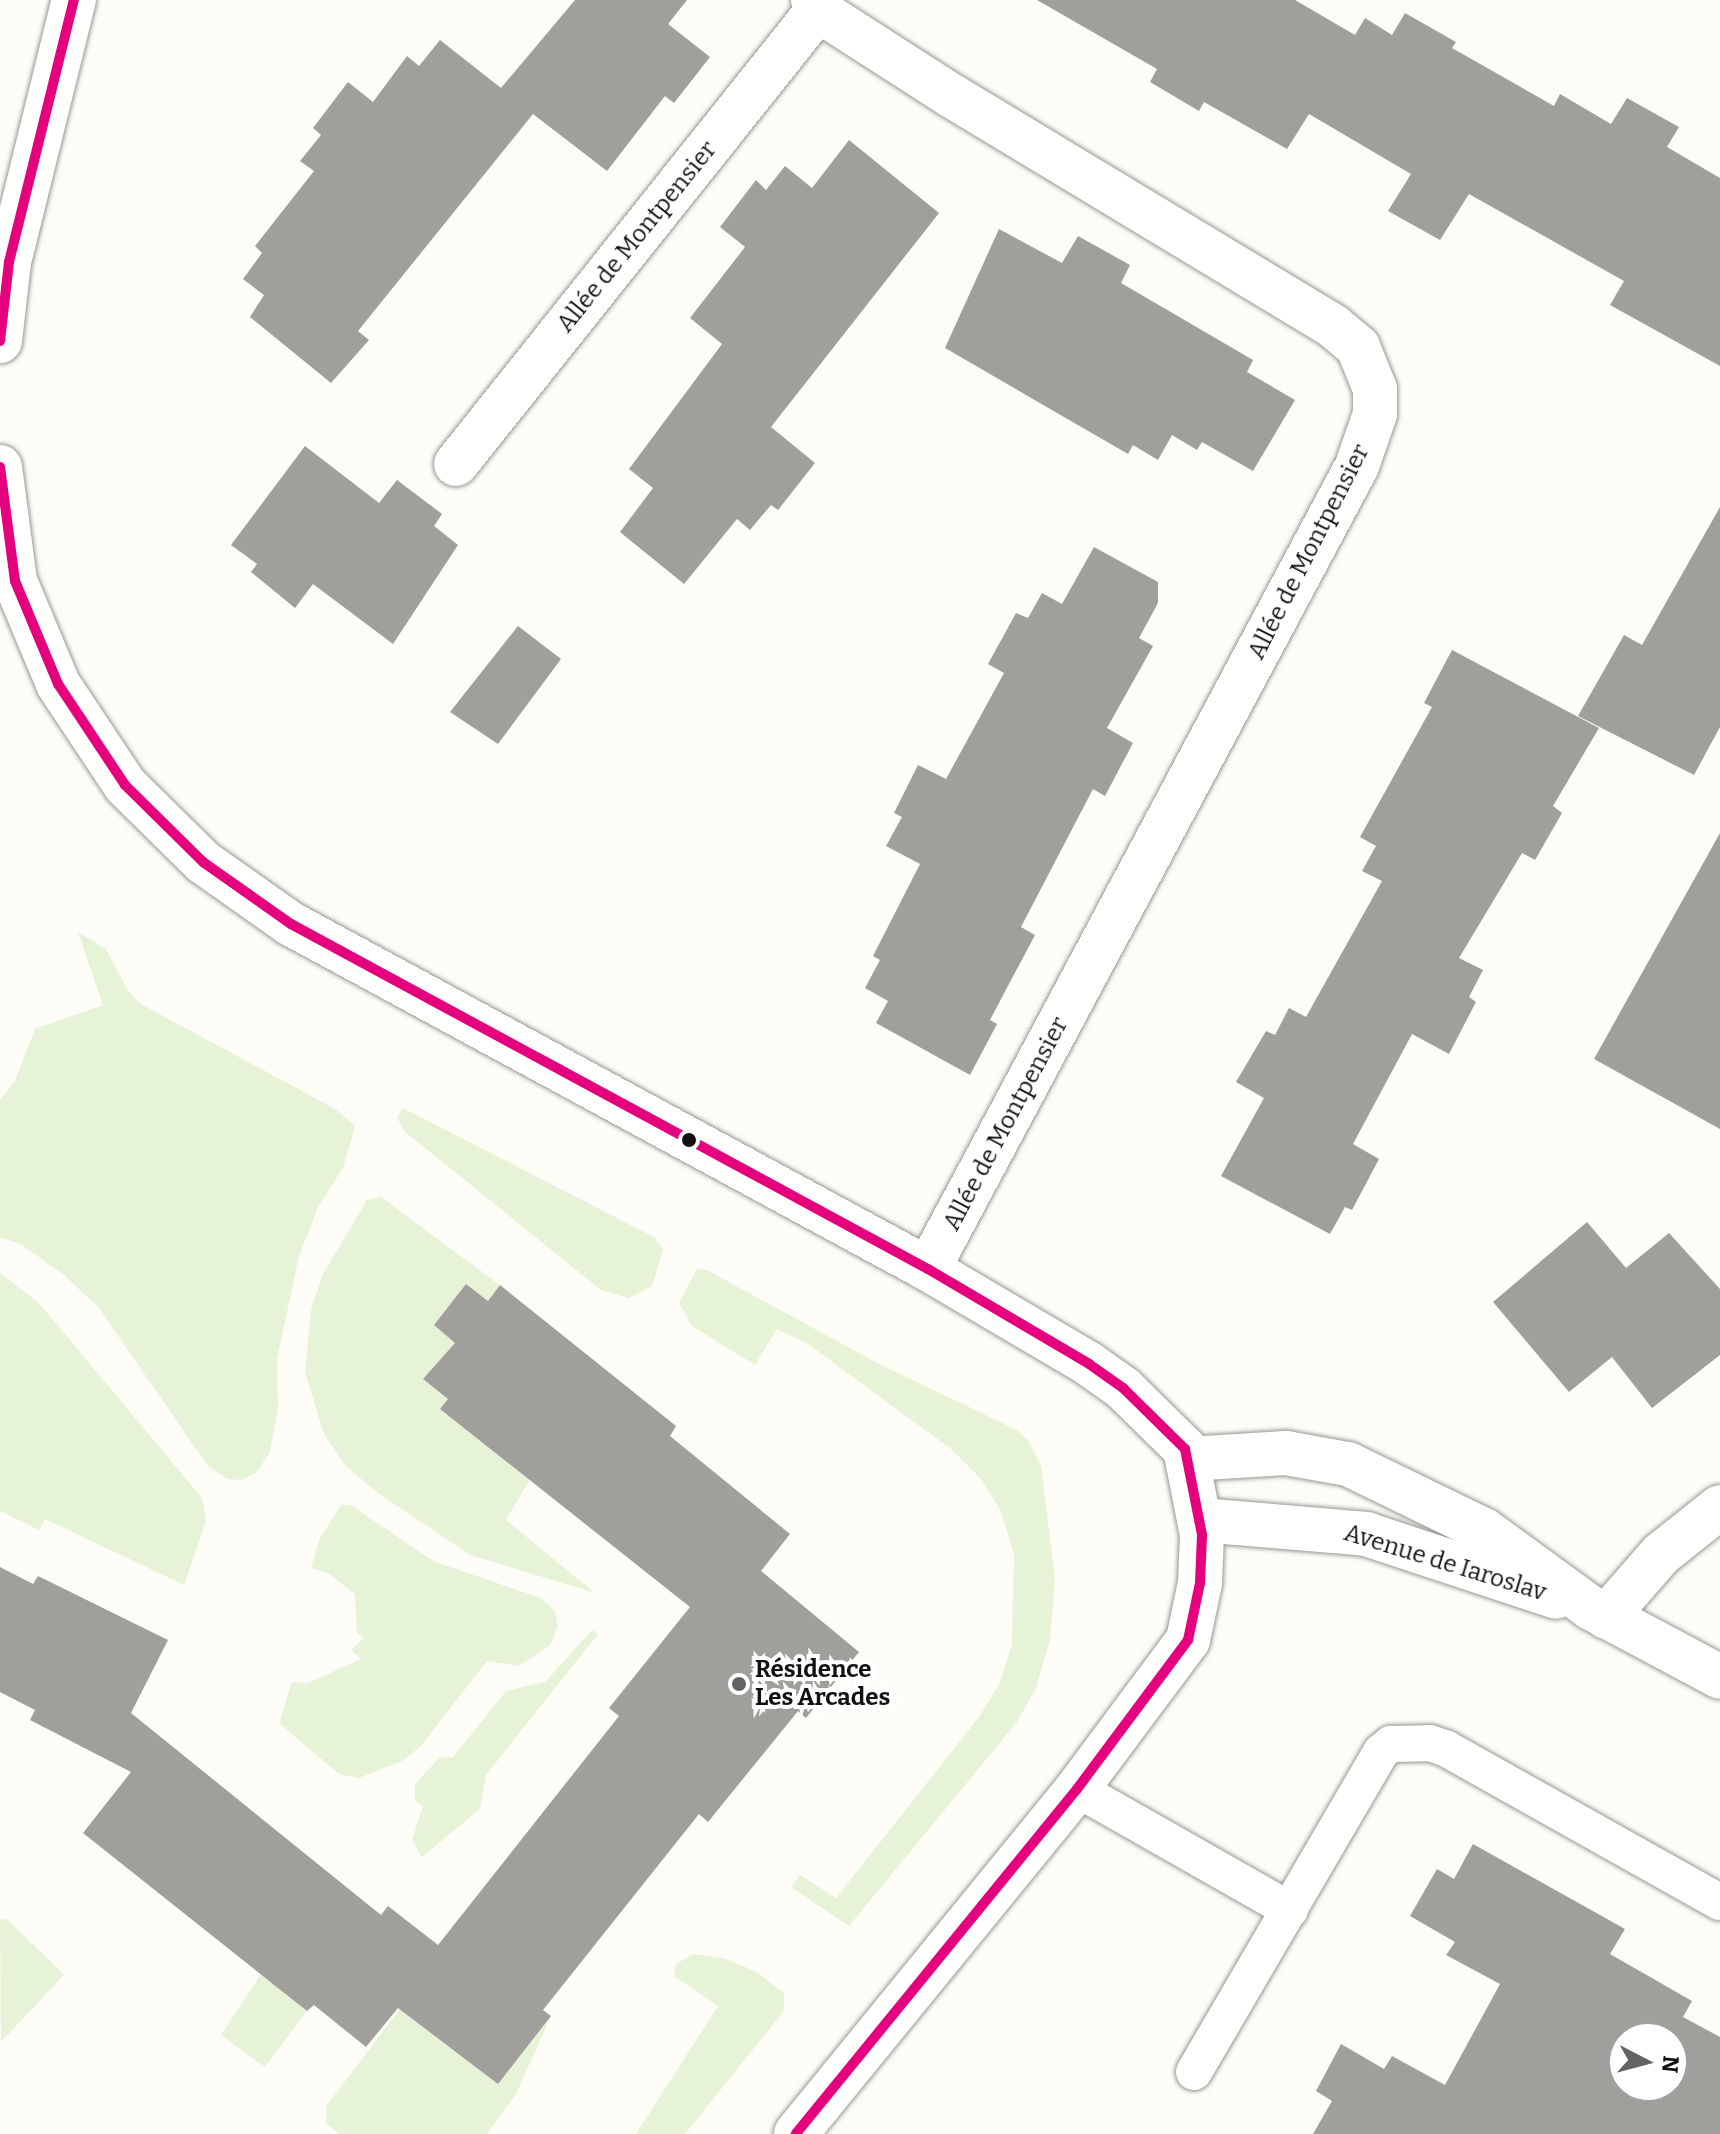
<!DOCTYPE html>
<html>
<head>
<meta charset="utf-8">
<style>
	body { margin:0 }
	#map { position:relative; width:1720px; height:2134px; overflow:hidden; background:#fdfcf7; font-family:Bitter,serif }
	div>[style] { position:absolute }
	.green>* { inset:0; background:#e7f3d7 }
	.building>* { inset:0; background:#a19f9c }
	.roads { filter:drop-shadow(0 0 2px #979795) drop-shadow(0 0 2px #979795) }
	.service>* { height:36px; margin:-18px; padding:0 18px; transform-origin:18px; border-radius:18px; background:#fffffe }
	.minor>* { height:44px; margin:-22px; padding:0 22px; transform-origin:22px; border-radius:22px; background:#fffffe }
	.tertiary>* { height:44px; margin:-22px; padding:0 22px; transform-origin:22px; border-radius:22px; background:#fffffe }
	.bus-1>* { height:10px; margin:-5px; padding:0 5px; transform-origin:5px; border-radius:5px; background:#e5007d }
	.dots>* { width:22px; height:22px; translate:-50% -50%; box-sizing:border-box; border:4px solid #fff; border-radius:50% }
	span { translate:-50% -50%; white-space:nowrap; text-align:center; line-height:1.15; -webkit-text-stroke:8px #fff; paint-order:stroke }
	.street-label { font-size:24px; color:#111 }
	.poi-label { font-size:24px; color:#111; font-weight:700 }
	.left { translate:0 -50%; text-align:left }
	.north { position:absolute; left:1608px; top:2022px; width:80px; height:80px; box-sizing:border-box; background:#fff; border:2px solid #a0a0a0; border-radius:50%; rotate:96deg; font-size:22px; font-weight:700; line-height:32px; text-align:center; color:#111 }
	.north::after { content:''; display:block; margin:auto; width:28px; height:36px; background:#646362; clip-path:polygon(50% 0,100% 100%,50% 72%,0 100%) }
</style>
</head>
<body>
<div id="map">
	<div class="green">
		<div style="clip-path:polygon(78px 932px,106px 949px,128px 991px,141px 1004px,337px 1110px,355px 1126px,343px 1168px,319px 1205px,299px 1256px,277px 1359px,278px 1408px,270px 1452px,256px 1473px,242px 1480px,227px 1479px,207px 1465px,99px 1308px,64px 1275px,22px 1245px,0 1237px,0 1100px,15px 1081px,35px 1029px,103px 1005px)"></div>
		<div style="clip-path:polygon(403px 1108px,654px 1237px,663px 1249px,652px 1286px,628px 1298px,601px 1290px,404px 1131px,397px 1117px)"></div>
		<div style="clip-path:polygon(381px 1197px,500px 1285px,488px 1301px,466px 1284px,434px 1325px,455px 1343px,424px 1380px,448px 1399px,441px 1409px,536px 1469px,506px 1520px,595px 1593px,470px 1555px,375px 1491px,344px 1464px,324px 1434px,305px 1372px,311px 1310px,323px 1274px,367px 1200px)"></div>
		<div style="clip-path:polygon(697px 1269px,707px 1270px,877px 1363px,1017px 1430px,1028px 1440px,1041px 1466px,1055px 1579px,1050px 1640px,1036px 1688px,1017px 1722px,849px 1926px,791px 1887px,800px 1875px,836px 1898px,979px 1717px,1000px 1683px,1012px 1644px,1014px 1555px,1001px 1511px,980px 1478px,951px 1449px,808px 1344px,777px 1329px,755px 1365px,692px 1326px,679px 1303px)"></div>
		<div style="clip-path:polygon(0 1273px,39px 1303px,202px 1498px,206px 1521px,184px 1585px,45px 1519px,39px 1530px,0 1511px)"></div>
		<div style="clip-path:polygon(341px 1505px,351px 1505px,433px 1561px,541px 1598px,555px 1611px,558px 1626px,550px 1645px,519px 1666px,487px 1661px,420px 1747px,402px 1761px,359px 1778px,339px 1774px,279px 1723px,292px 1682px,308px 1683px,361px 1659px,351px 1650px,364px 1638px,357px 1633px,355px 1594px,328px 1573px,311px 1568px,320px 1538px)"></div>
		<div style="clip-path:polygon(592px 1630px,598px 1634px,486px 1775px,480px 1809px,422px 1857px,412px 1840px,423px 1806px,415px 1801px,415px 1784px,439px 1758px,453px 1757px,506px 1691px,545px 1682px)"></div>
		<div style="clip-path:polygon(6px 1918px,64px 1975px,1px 2042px,0 1920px)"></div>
		<div style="clip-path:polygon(693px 1954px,726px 1959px,757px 1972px,784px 1993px,784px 2011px,685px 2134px,636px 2134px,718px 2006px,674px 1976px,676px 1964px)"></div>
		<div style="clip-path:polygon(261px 1974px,307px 2011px,265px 2067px,221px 2035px)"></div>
		<div style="clip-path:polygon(425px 1976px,498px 2083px,551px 2016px,516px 2094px,487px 2134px,339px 2134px,326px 2123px,327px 2105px)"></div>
	</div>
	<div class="building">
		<div style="clip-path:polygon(575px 0,687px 0,668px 24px,710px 57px,674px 103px,665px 96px,607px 171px,533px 114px,358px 331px,369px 340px,331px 383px,250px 317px,264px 295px,243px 279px,262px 253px,255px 246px,314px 171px,300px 161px,321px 135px,313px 128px,348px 82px,373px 102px,407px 56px,419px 66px,440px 40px,501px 88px)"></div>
		<div style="clip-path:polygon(1037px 0,1295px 0,1355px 35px,1365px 18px,1392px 35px,1405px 13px,1456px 42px,1452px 48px,1554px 106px,1560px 94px,1611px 124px,1627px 98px,1679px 127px,1667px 147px,1720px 178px,1720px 366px,1610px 305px,1624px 281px,1469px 194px,1440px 240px,1388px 211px,1411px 174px,1309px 114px,1287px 149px,1204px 102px,1199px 111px,1150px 82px,1157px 69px)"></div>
		<div style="clip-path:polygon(849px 140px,939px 213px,771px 427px,815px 463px,778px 510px,771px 505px,750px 530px,737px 519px,684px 584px,620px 532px,653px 488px,629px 469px,722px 344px,690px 318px,745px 247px,720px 227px,756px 180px,766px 190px,785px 166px,812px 188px)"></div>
		<div style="clip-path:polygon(999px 229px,1062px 263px,1078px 236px,1130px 265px,1121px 283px,1253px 360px,1247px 372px,1295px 400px,1253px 471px,1202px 442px,1197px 450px,1172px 435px,1158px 460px,1133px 445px,1128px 454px,945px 348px)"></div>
		<div style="clip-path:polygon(305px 446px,379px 503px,397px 480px,442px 514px,434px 526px,458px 545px,393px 644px,313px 584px,295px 608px,251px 572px,257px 564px,231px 545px)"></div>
		<div style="clip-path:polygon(1720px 507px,1720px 727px,1694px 775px,1578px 716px,1624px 635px,1642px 645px)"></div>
		<div style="clip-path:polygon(1094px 547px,1158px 582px,1158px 603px,1139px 638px,1153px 646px,1107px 728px,1133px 743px,1105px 796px,1093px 789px,1021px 927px,1035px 935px,990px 1020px,997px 1024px,970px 1075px,876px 1023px,888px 1001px,865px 988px,880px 960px,873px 956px,920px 864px,886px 846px,902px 817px,894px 813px,918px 765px,946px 779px,1004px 673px,988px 664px,1016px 613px,1028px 618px,1042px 593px,1062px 604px)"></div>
		<div style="clip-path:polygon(518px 626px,561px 659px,498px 744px,450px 712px)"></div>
		<div style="clip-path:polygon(1452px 650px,1599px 728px,1553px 806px,1562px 813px,1535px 860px,1522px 853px,1459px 958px,1483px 970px,1469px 997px,1476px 1002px,1449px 1054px,1412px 1034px,1353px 1144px,1379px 1159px,1352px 1210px,1345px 1207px,1330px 1234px,1221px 1176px,1264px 1098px,1236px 1082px,1266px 1031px,1275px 1035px,1289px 1008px,1306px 1017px,1382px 881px,1362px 871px,1376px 846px,1360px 837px,1432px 707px,1424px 703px)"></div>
		<div style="clip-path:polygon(1720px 833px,1720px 1129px,1594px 1059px)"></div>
		<div style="clip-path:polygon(1587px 1222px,1626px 1268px,1669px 1233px,1720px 1289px,1720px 1355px,1652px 1408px,1612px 1357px,1569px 1392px,1493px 1302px)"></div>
		<div style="clip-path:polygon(466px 1284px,488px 1301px,500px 1285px,676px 1426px,670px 1436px,790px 1534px,761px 1571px,859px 1652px,806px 1718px,798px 1711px,708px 1822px,699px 1814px,543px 2010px,551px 2016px,498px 2084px,398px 2008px,366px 2047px,314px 2005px,307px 2011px,83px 1833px,131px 1772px,30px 1720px,35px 1710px,0 1692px,0 1567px,33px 1584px,38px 1576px,168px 1640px,131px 1713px,381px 1915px,388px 1906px,438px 1945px,619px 1716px,609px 1708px,690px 1607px,440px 1409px,448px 1399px,423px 1379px,455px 1343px,434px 1325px)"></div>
		<div style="clip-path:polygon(evenodd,1473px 1844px,1625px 1929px,1610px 1954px,1692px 2001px,1683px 2017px,1720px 2037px,1720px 2134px,1313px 2134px,1332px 2101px,1316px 2091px,1341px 2044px,1384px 2069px,1392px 2056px,1445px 2085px,1500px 1984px,1446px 1955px,1455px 1942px,1410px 1916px,1437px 1869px,1454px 1879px,1473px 1844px,1624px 2038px,1672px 2038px,1672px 2086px,1624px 2086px,1624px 2038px)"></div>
	</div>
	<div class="roads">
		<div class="service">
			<div style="left:1077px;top:1789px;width:245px;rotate:29.6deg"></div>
			<div style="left:1194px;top:2072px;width:371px;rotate:-59.7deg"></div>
			<div style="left:1381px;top:1752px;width:13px;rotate:-39deg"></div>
			<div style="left:1391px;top:1744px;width:39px;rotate:-1deg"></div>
			<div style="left:1430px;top:1743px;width:18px;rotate:19deg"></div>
			<div style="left:1447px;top:1749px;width:313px;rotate:29.3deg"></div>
		</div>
		<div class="minor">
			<div style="left:813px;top:0;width:11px;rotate:63deg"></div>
			<div style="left:818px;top:10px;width:159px;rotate:32.7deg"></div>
			<div style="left:952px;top:96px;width:445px;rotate:31.1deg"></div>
			<div style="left:1333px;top:326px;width:33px;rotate:40deg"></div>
			<div style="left:1358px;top:347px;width:45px;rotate:68deg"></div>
			<div style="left:1375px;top:389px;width:25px;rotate:90deg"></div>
			<div style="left:1375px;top:414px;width:55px;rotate:109.1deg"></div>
			<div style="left:1357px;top:466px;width:910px;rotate:118.11deg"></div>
			<div style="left:456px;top:464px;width:581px;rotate:-51.43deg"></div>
			<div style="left:1606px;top:1617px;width:84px;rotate:-48.9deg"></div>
			<div style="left:1661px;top:1554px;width:75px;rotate:-38.5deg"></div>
		</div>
		<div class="tertiary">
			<div style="left:0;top:341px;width:80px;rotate:-83.5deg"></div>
			<div style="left:9px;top:262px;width:270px;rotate:-76.1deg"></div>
			<div style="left:0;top:467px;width:115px;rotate:82.5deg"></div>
			<div style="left:15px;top:581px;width:112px;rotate:67.3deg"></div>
			<div style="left:58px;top:684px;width:121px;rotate:56.4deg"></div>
			<div style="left:125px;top:785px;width:110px;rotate:44.6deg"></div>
			<div style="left:203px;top:862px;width:108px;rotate:35.2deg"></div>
			<div style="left:291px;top:924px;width:724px;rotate:28.44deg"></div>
			<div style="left:928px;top:1269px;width:187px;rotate:30.5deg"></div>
			<div style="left:1089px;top:1364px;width:42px;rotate:35.2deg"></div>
			<div style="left:1123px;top:1388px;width:87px;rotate:44.5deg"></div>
			<div style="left:1185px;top:1449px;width:88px;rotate:78.8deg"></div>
			<div style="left:1202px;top:1535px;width:48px;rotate:92.4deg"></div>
			<div style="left:1200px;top:1583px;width:58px;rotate:101.9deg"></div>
			<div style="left:1188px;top:1640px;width:186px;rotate:126.7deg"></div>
			<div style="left:1077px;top:1789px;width:445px;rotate:129.2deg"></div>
			<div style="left:1188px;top:1459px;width:98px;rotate:-3.5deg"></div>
			<div style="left:1286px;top:1453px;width:63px;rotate:10.1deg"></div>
			<div style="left:1348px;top:1464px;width:151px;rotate:25.9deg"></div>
			<div style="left:1484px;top:1530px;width:132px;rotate:36.1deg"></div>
			<div style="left:1591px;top:1608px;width:146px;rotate:28.1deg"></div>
			<div style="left:1201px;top:1520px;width:166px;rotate:4.8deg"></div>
			<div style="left:1366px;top:1534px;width:200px;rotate:18.3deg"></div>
		</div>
	</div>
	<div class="bus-1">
		<div style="left:0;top:341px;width:80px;rotate:-83.5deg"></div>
		<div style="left:9px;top:262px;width:270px;rotate:-76.1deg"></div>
		<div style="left:0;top:467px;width:115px;rotate:82.5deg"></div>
		<div style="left:15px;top:581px;width:112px;rotate:67.3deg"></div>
		<div style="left:58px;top:684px;width:121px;rotate:56.4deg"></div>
		<div style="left:125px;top:785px;width:110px;rotate:44.6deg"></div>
		<div style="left:203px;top:862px;width:108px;rotate:35.2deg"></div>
		<div style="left:291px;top:924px;width:724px;rotate:28.44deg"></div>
		<div style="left:928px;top:1269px;width:187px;rotate:30.5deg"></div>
		<div style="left:1089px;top:1364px;width:42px;rotate:35.2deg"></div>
		<div style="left:1123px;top:1388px;width:87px;rotate:44.5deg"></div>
		<div style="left:1185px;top:1449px;width:88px;rotate:78.8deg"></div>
		<div style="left:1202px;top:1535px;width:48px;rotate:92.4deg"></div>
		<div style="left:1200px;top:1583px;width:58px;rotate:101.9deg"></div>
		<div style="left:1188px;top:1640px;width:186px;rotate:126.7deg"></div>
		<div style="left:1077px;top:1789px;width:445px;rotate:129.2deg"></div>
	</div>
	<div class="dots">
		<div style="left:689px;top:1140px;background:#111"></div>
		<div style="left:739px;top:1684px;background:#646362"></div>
	</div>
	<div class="street-label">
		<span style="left:637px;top:237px;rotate:-51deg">Allée de Montpensier</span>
		<span style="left:1309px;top:552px;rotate:-63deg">Allée de Montpensier</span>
		<span style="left:1006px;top:1124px;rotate:-62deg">Allée de Montpensier</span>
		<span style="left:1445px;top:1563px;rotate:17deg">Avenue de Iaroslav</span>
	</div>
	<div class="poi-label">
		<span class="left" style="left:755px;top:1684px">Résidence<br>Les Arcades</span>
	</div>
	<div class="north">N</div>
</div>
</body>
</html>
